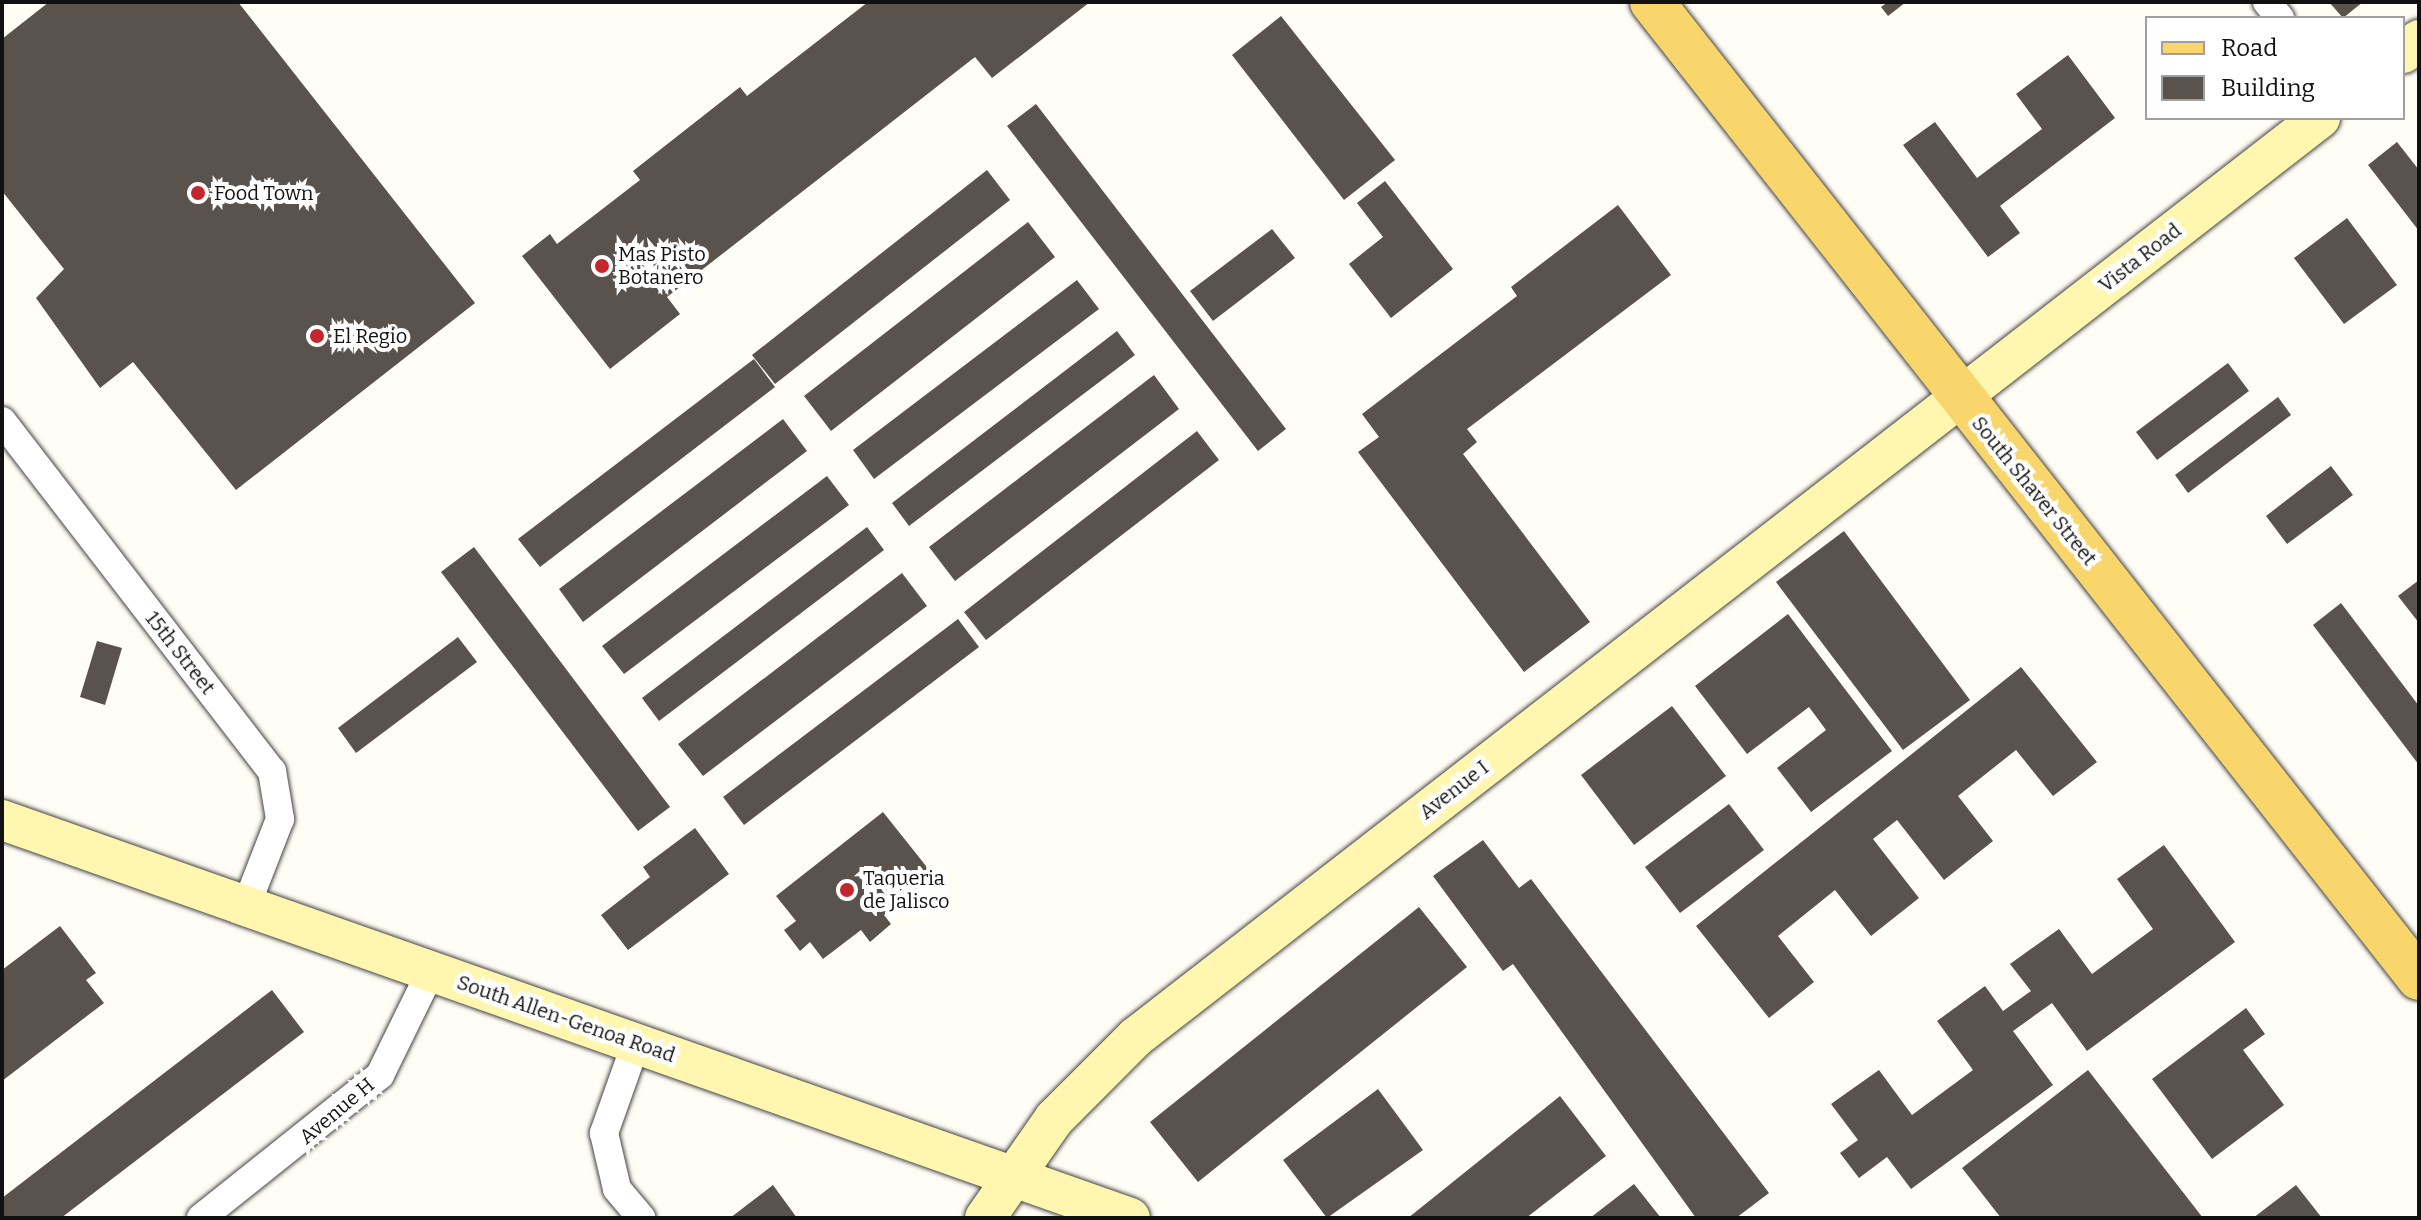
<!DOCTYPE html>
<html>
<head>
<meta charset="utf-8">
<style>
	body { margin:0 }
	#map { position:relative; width:2421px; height:1220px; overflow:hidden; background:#fffdf5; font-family:Bitter,serif }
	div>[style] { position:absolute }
	.building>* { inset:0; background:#5a524d }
	.roads { filter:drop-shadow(0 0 2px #444) drop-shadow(0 0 2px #444) }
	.street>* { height:28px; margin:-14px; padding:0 14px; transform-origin:14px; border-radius:14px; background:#fff }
	.secondary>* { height:40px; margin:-20px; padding:0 20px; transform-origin:20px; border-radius:20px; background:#fff6b0 }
	.primary>* { height:44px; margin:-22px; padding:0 22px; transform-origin:22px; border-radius:22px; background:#f9d66b }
	.dots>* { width:22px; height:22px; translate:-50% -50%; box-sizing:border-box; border:4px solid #fff; border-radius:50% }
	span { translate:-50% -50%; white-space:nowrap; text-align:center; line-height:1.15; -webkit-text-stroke:8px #fff; paint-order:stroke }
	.poi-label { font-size:20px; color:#111 }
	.left { translate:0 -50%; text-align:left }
	.street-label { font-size:20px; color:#111 }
	.frame { position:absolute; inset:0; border:4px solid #111; pointer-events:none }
	.legend { position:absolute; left:2145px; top:16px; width:260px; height:104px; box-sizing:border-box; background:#fff; border:2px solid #a0a0a0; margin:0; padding:10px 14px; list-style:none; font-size:24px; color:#111 }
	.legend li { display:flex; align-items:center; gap:16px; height:40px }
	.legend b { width:40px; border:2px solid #a0a0a0 }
</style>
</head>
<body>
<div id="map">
	<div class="building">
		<div style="clip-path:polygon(49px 2px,238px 2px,475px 303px,236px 490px,133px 362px,100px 388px,36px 298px,64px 269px,2px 191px,2px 39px)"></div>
		<div style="clip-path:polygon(868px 2px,1090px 2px,992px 78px,975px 57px,667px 297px,680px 314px,610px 369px,522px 256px,550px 234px,557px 244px,640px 180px,633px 171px,740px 87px,747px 96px)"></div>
		<div style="clip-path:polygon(1888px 2px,1906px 2px,1888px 16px,1881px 7px)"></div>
		<div style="clip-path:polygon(2329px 2px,2363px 2px,2343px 18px)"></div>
		<div style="clip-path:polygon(1281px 16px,1395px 160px,1344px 200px,1232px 55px)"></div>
		<div style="clip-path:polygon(2068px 55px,2115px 118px,2000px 206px,2020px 233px,1988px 257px,1903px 145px,1935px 122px,1977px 178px,2042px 129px,2016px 94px)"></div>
		<div style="clip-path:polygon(1036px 104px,1286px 429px,1258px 451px,1007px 126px)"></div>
		<div style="clip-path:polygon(2397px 142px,2419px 170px,2419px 231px,2368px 165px)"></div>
		<div style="clip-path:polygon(987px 170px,1010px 200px,775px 384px,752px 355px)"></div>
		<div style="clip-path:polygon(1385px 181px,1453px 269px,1391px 318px,1349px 264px,1383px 237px,1357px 203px)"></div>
		<div style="clip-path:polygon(1618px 205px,1671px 275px,1467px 429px,1477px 442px,1463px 454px,1590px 622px,1524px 672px,1358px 452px,1379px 437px,1362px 414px,1517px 296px,1511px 287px)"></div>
		<div style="clip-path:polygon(2347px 218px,2397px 285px,2344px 324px,2294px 258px)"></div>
		<div style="clip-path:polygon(1028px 222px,1055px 257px,831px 431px,804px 396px)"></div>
		<div style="clip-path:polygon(1272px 229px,1295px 258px,1213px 321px,1190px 291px)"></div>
		<div style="clip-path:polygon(1077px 280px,1099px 309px,874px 479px,853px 450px)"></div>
		<div style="clip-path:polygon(1117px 331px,1135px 355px,909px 526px,892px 503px)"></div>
		<div style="clip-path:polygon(754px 359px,775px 387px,540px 567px,518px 539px)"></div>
		<div style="clip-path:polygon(2228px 363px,2249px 391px,2157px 460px,2136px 432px)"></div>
		<div style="clip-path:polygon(1154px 375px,1179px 409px,955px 581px,929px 547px)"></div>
		<div style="clip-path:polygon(2278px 397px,2291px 415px,2188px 493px,2175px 475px)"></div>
		<div style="clip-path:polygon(783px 419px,807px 451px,583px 622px,559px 589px)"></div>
		<div style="clip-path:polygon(1197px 431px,1219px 460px,986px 640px,964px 612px)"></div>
		<div style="clip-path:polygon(2331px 466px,2353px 495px,2287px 544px,2266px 516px)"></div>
		<div style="clip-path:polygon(827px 476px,849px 505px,624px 674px,602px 646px)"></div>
		<div style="clip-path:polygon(867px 527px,884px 550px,659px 721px,642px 698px)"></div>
		<div style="clip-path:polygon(1844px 531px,1970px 700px,1903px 750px,1776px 582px)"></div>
		<div style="clip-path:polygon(474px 547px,670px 807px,638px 831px,441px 572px)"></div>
		<div style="clip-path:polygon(902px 573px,927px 606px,703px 776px,678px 744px)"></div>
		<div style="clip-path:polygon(2419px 580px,2419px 623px,2398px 596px)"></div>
		<div style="clip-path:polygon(2341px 603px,2419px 706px,2419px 765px,2313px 625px)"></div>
		<div style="clip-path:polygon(1788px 614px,1892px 751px,1811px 812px,1777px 768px,1826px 730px,1809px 707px,1747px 754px,1695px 686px)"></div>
		<div style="clip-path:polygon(958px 619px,979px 647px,744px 825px,723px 797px)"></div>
		<div style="clip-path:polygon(458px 637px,477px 662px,356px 753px,338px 728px)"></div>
		<div style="clip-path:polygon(97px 641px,122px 648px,105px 705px,80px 697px)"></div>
		<div style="clip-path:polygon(2021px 667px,2097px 762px,2053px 796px,2016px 750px,1958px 796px,1993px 841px,1944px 880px,1897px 820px,1873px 839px,1919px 898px,1871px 936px,1835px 890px,1778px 936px,1814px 982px,1769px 1018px,1696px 926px)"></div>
		<div style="clip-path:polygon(1672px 706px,1726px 776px,1634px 845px,1581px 775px)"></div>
		<div style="clip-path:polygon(1729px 804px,1764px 850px,1680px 913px,1645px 867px)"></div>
		<div style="clip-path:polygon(883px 812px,934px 876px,884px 915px,891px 924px,870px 942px,861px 930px,823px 959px,810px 942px,800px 951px,784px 930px,796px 921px,776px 896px)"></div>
		<div style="clip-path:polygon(695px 828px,729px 874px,628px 950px,601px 915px,650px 877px,643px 867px)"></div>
		<div style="clip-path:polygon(1483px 840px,1519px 888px,1531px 879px,1769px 1193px,1736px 1218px,1696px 1218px,1513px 964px,1503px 971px,1433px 876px)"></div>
		<div style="clip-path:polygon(2164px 845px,2235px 942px,2087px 1051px,2052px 1003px,2013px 1031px,2053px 1085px,1911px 1189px,1887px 1157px,1859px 1178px,1840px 1153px,1858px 1140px,1831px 1104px,1879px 1070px,1912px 1115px,1973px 1070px,1937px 1021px,1985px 986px,2003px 1011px,2031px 991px,2010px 964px,2059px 929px,2092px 974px,2153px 929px,2117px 879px)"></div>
		<div style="clip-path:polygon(1419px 907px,1467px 967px,1198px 1182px,1150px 1122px)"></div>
		<div style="clip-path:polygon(60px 926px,96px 973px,86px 980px,104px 1003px,2px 1081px,2px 970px)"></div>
		<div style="clip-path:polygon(272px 990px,304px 1032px,61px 1218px,2px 1218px,2px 1198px)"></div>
		<div style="clip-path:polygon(2246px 1008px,2265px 1034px,2243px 1050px,2284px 1105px,2212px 1159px,2152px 1079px)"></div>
		<div style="clip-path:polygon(2088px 1070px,2203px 1218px,2001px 1218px,1962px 1168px)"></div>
		<div style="clip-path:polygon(1378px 1089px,1423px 1150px,1327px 1218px,1283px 1160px)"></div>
		<div style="clip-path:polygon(1560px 1096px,1606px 1156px,1526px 1218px,1408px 1218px)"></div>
		<div style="clip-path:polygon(1634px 1184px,1661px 1218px,1590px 1218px)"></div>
		<div style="clip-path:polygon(773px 1185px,797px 1218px,730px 1218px)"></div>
		<div style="clip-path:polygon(2296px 1185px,2322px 1218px,2253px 1218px)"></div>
	</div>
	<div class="roads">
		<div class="street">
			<div style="left:2267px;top:2px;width:21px;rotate:51deg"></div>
			<div style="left:2px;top:421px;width:442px;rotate:52.4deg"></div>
			<div style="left:272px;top:771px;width:49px;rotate:80.5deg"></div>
			<div style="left:280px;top:819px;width:93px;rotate:111.3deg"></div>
			<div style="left:636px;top:1043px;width:96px;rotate:109.6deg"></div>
			<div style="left:604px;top:1133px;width:57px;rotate:76.9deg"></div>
			<div style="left:617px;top:1189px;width:38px;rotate:50deg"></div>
			<div style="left:201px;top:1218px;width:229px;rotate:-38.6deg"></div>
			<div style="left:380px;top:1075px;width:116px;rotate:-63.9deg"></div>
		</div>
		<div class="secondary">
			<div style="left:2403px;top:53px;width:21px;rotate:-39deg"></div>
			<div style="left:2px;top:820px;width:1196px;rotate:19.43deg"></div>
			<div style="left:985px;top:1218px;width:121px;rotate:-55.1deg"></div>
			<div style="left:1054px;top:1119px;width:116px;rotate:-45deg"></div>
			<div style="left:1136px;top:1037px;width:1499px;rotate:-37.82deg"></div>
		</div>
		<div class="primary">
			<div style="left:1652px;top:2px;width:1241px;rotate:51.84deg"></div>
		</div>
	</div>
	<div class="dots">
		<div style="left:198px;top:193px;background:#c4262e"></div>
		<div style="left:602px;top:266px;background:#c4262e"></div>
		<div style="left:317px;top:336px;background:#c4262e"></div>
		<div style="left:847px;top:890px;background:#c4262e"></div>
	</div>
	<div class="poi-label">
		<span class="left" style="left:214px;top:193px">Food Town</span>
		<span class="left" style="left:618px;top:266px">Mas Pisto<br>Botanero</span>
		<span class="left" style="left:333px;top:336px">El Regio</span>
		<span class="left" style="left:863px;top:890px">Taqueria<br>de Jalisco</span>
	</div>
	<div class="street-label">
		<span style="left:2140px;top:258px;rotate:-38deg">Vista Road</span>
		<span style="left:2034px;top:491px;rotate:51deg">South Shaver Street</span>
		<span style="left:180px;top:653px;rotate:52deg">15th Street</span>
		<span style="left:1454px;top:790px;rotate:-38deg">Avenue I</span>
		<span style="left:566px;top:1019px;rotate:19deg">South Allen-Genoa Road</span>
		<span style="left:337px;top:1111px;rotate:-40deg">Avenue H</span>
	</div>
	<div class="frame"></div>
	<ul class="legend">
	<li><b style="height:10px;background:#f9d66b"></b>Road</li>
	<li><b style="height:22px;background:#5a524d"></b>Building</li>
	</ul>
</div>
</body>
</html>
